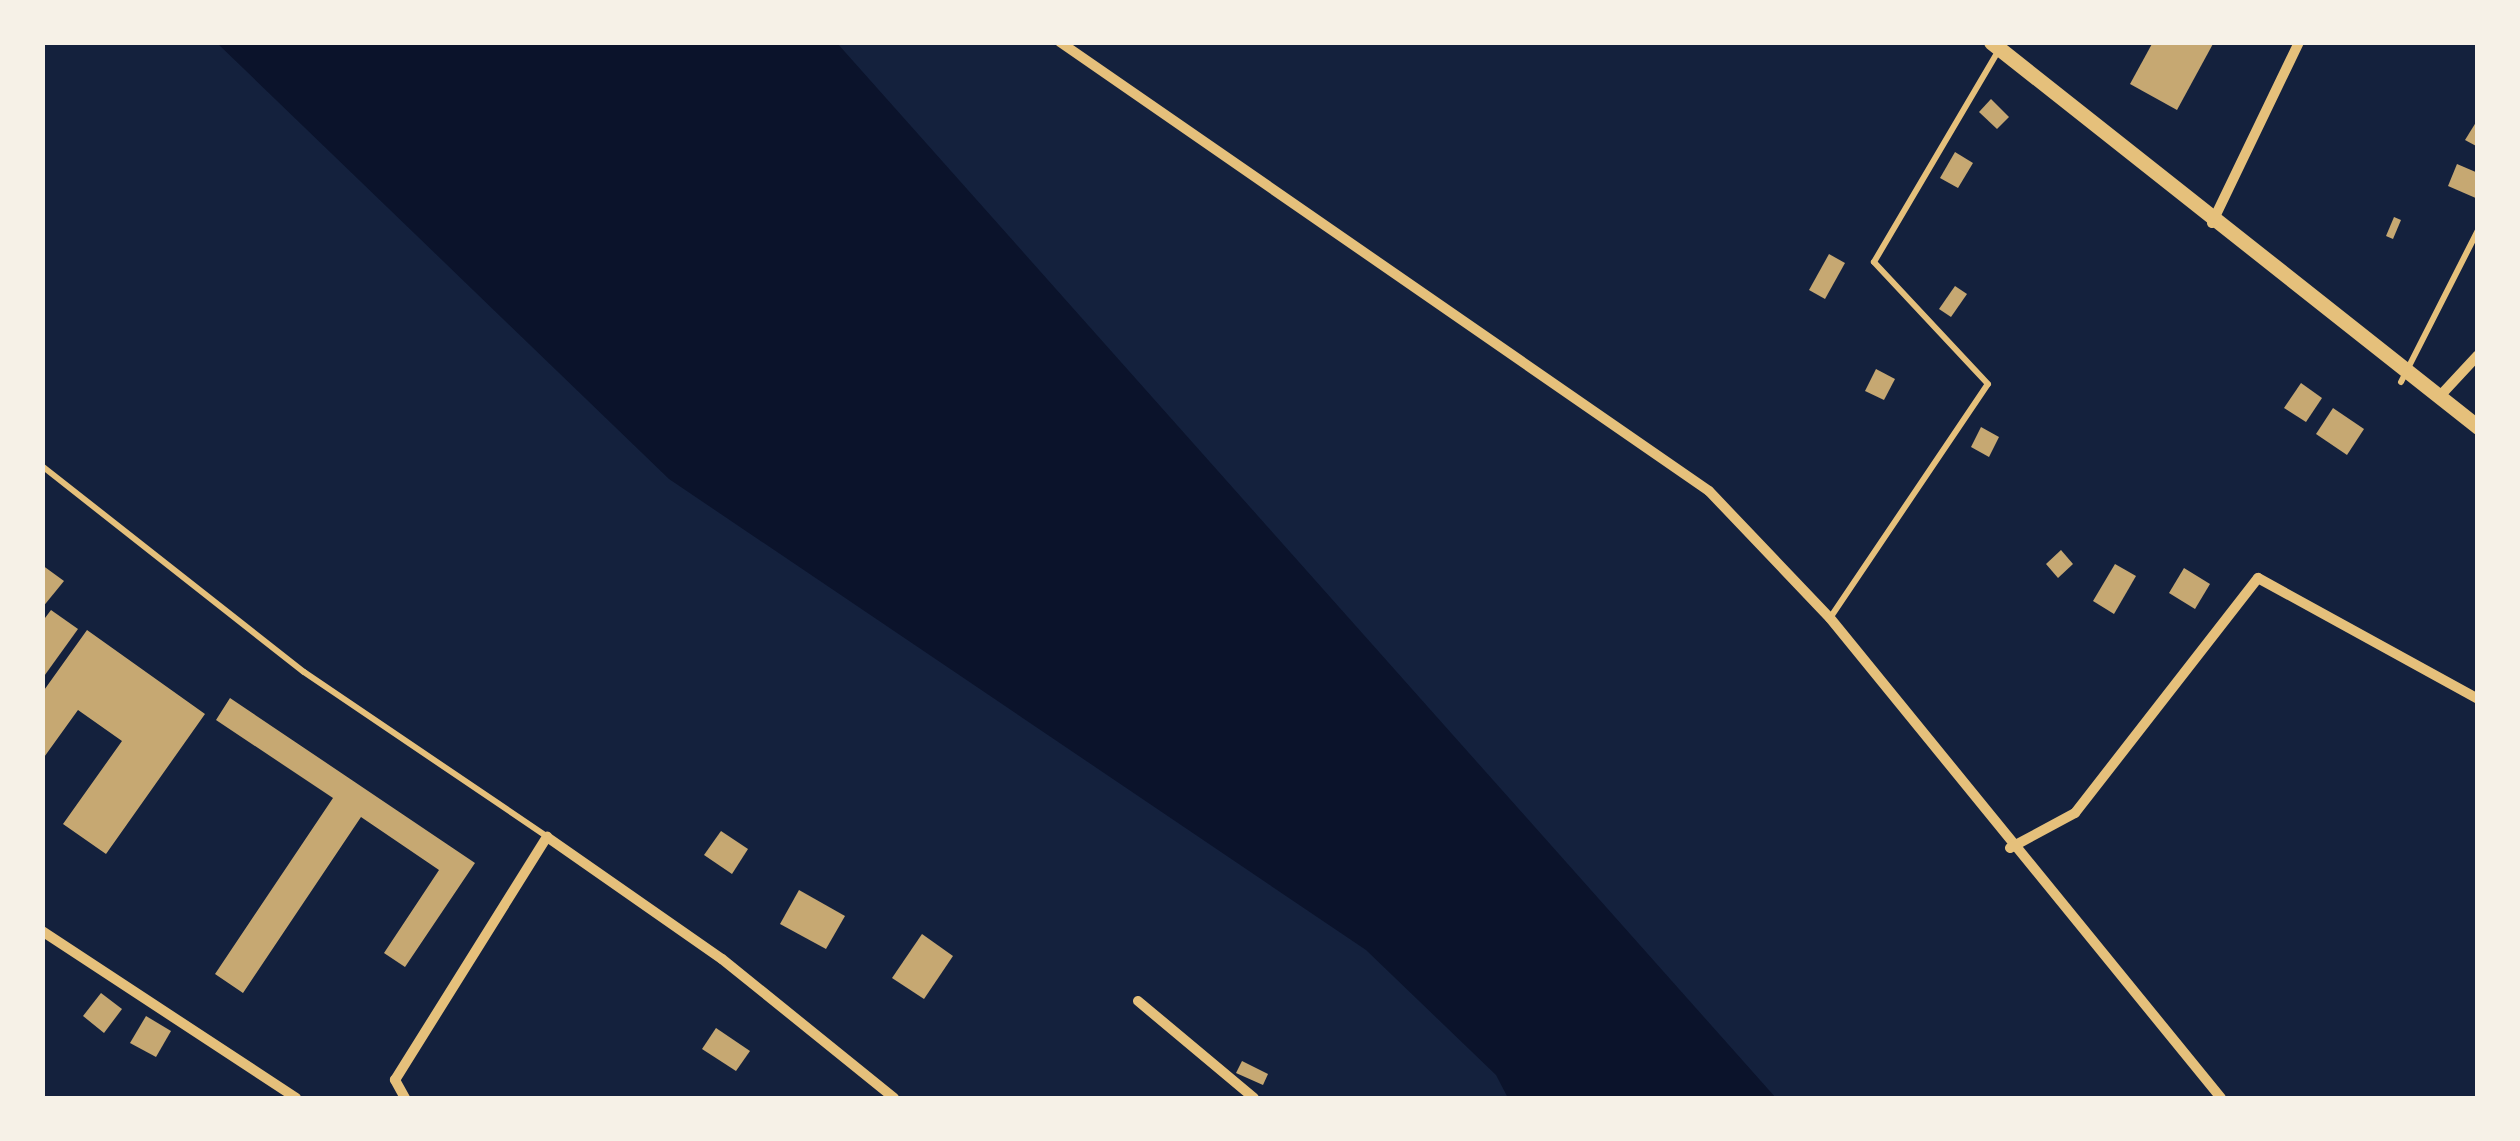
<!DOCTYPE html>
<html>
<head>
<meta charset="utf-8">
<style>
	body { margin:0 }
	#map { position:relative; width:2520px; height:1141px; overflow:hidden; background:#14213d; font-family:Roboto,sans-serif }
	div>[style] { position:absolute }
	.water>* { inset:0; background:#0b132b }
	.building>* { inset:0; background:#c6a872 }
	.service>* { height:6px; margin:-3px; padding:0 3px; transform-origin:3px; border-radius:3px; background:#e5c07b }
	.minor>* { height:10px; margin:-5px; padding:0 5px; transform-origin:5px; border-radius:5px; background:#e5c07b }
	.tertiary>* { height:15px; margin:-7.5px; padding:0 7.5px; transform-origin:7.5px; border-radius:7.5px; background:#e5c07b }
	span { translate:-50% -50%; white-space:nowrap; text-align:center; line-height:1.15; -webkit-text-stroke:10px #f6f1e7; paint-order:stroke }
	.frame { position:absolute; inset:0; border:45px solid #f6f1e7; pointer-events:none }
</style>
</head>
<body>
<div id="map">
	<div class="water">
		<div style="clip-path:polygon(217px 43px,837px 43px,1776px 1098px,1508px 1098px,1496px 1075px,1366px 950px,669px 479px)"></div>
	</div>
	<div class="building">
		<div style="clip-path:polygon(2153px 42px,2214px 42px,2177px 110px,2130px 84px)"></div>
		<div style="clip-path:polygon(1991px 99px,2009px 117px,1997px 129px,1979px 112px)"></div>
		<div style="clip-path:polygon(2478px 119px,2478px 147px,2465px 140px)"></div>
		<div style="clip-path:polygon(1955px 152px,1973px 163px,1958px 188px,1940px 178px)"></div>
		<div style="clip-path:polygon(2457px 164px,2478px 173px,2478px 199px,2448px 186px)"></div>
		<div style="clip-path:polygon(2394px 217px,2401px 220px,2393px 239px,2386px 236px)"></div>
		<div style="clip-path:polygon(1829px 254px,1845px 263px,1825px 299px,1809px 290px)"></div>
		<div style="clip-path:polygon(1955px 286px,1967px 294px,1951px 317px,1939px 309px)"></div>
		<div style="clip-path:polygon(1876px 369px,1895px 379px,1884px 400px,1865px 391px)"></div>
		<div style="clip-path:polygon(2301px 383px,2322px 398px,2306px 422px,2284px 408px)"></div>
		<div style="clip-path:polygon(2333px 408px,2364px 429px,2347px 455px,2316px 434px)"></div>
		<div style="clip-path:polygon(1981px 427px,1999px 437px,1989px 457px,1971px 447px)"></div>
		<div style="clip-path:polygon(2061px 550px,2073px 564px,2058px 578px,2046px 564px)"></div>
		<div style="clip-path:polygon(2115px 564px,2136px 576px,2114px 614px,2093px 601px)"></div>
		<div style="clip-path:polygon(42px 565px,64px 581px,42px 608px)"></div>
		<div style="clip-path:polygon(2184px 568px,2210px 584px,2195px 609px,2169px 593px)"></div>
		<div style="clip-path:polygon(51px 610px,78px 629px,42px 679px,42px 622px)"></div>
		<div style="clip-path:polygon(87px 630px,205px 714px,106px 854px,63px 824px,122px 741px,78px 710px,42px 760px,42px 693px)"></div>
		<div style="clip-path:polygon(230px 698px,475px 863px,405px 967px,384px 953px,439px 870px,361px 817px,243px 993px,215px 974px,333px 798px,216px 720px)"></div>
		<div style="clip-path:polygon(721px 831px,748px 849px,732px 874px,704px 855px)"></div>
		<div style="clip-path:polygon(799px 890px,845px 916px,826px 949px,780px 924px)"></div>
		<div style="clip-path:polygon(922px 934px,953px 956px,924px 999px,892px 978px)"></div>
		<div style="clip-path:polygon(101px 993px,122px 1009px,104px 1033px,83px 1016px)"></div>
		<div style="clip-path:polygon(146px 1016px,171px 1031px,156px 1057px,130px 1043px)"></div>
		<div style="clip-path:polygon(716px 1028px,750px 1051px,736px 1071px,702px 1049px)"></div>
		<div style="clip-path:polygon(1242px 1061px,1268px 1074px,1263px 1085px,1236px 1073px)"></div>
	</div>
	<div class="service">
		<div style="left:2401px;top:382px;width:170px;rotate:-63.1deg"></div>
		<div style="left:42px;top:466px;width:333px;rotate:38.2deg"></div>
		<div style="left:304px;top:672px;width:292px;rotate:34.1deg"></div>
		<div style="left:1830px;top:618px;width:282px;rotate:-56deg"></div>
		<div style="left:1988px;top:384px;width:167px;rotate:-133.1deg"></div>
		<div style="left:1874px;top:262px;width:246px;rotate:-59.5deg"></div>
	</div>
	<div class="minor">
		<div style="left:1060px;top:42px;width:789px;rotate:34.68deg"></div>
		<div style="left:1709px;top:491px;width:175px;rotate:46.4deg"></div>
		<div style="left:1830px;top:618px;width:619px;rotate:50.83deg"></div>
		<div style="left:2212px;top:223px;width:201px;rotate:-64.3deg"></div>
		<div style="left:2439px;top:397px;width:57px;rotate:-47.1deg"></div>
		<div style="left:2010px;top:848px;width:74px;rotate:-28.3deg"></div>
		<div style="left:2075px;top:813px;width:298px;rotate:-52.1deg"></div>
		<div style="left:2258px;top:578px;width:251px;rotate:28.8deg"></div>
		<div style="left:42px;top:931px;width:304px;rotate:33.3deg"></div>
		<div style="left:1138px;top:1001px;width:151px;rotate:39.9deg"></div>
		<div style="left:405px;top:1098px;width:21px;rotate:-119deg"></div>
		<div style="left:395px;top:1080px;width:287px;rotate:-58deg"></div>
		<div style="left:547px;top:837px;width:213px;rotate:34.9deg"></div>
		<div style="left:722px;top:959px;width:221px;rotate:38.9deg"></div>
	</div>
	<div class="tertiary">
		<div style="left:1991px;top:42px;width:621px;rotate:38.33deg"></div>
	</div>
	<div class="frame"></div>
</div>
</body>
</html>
